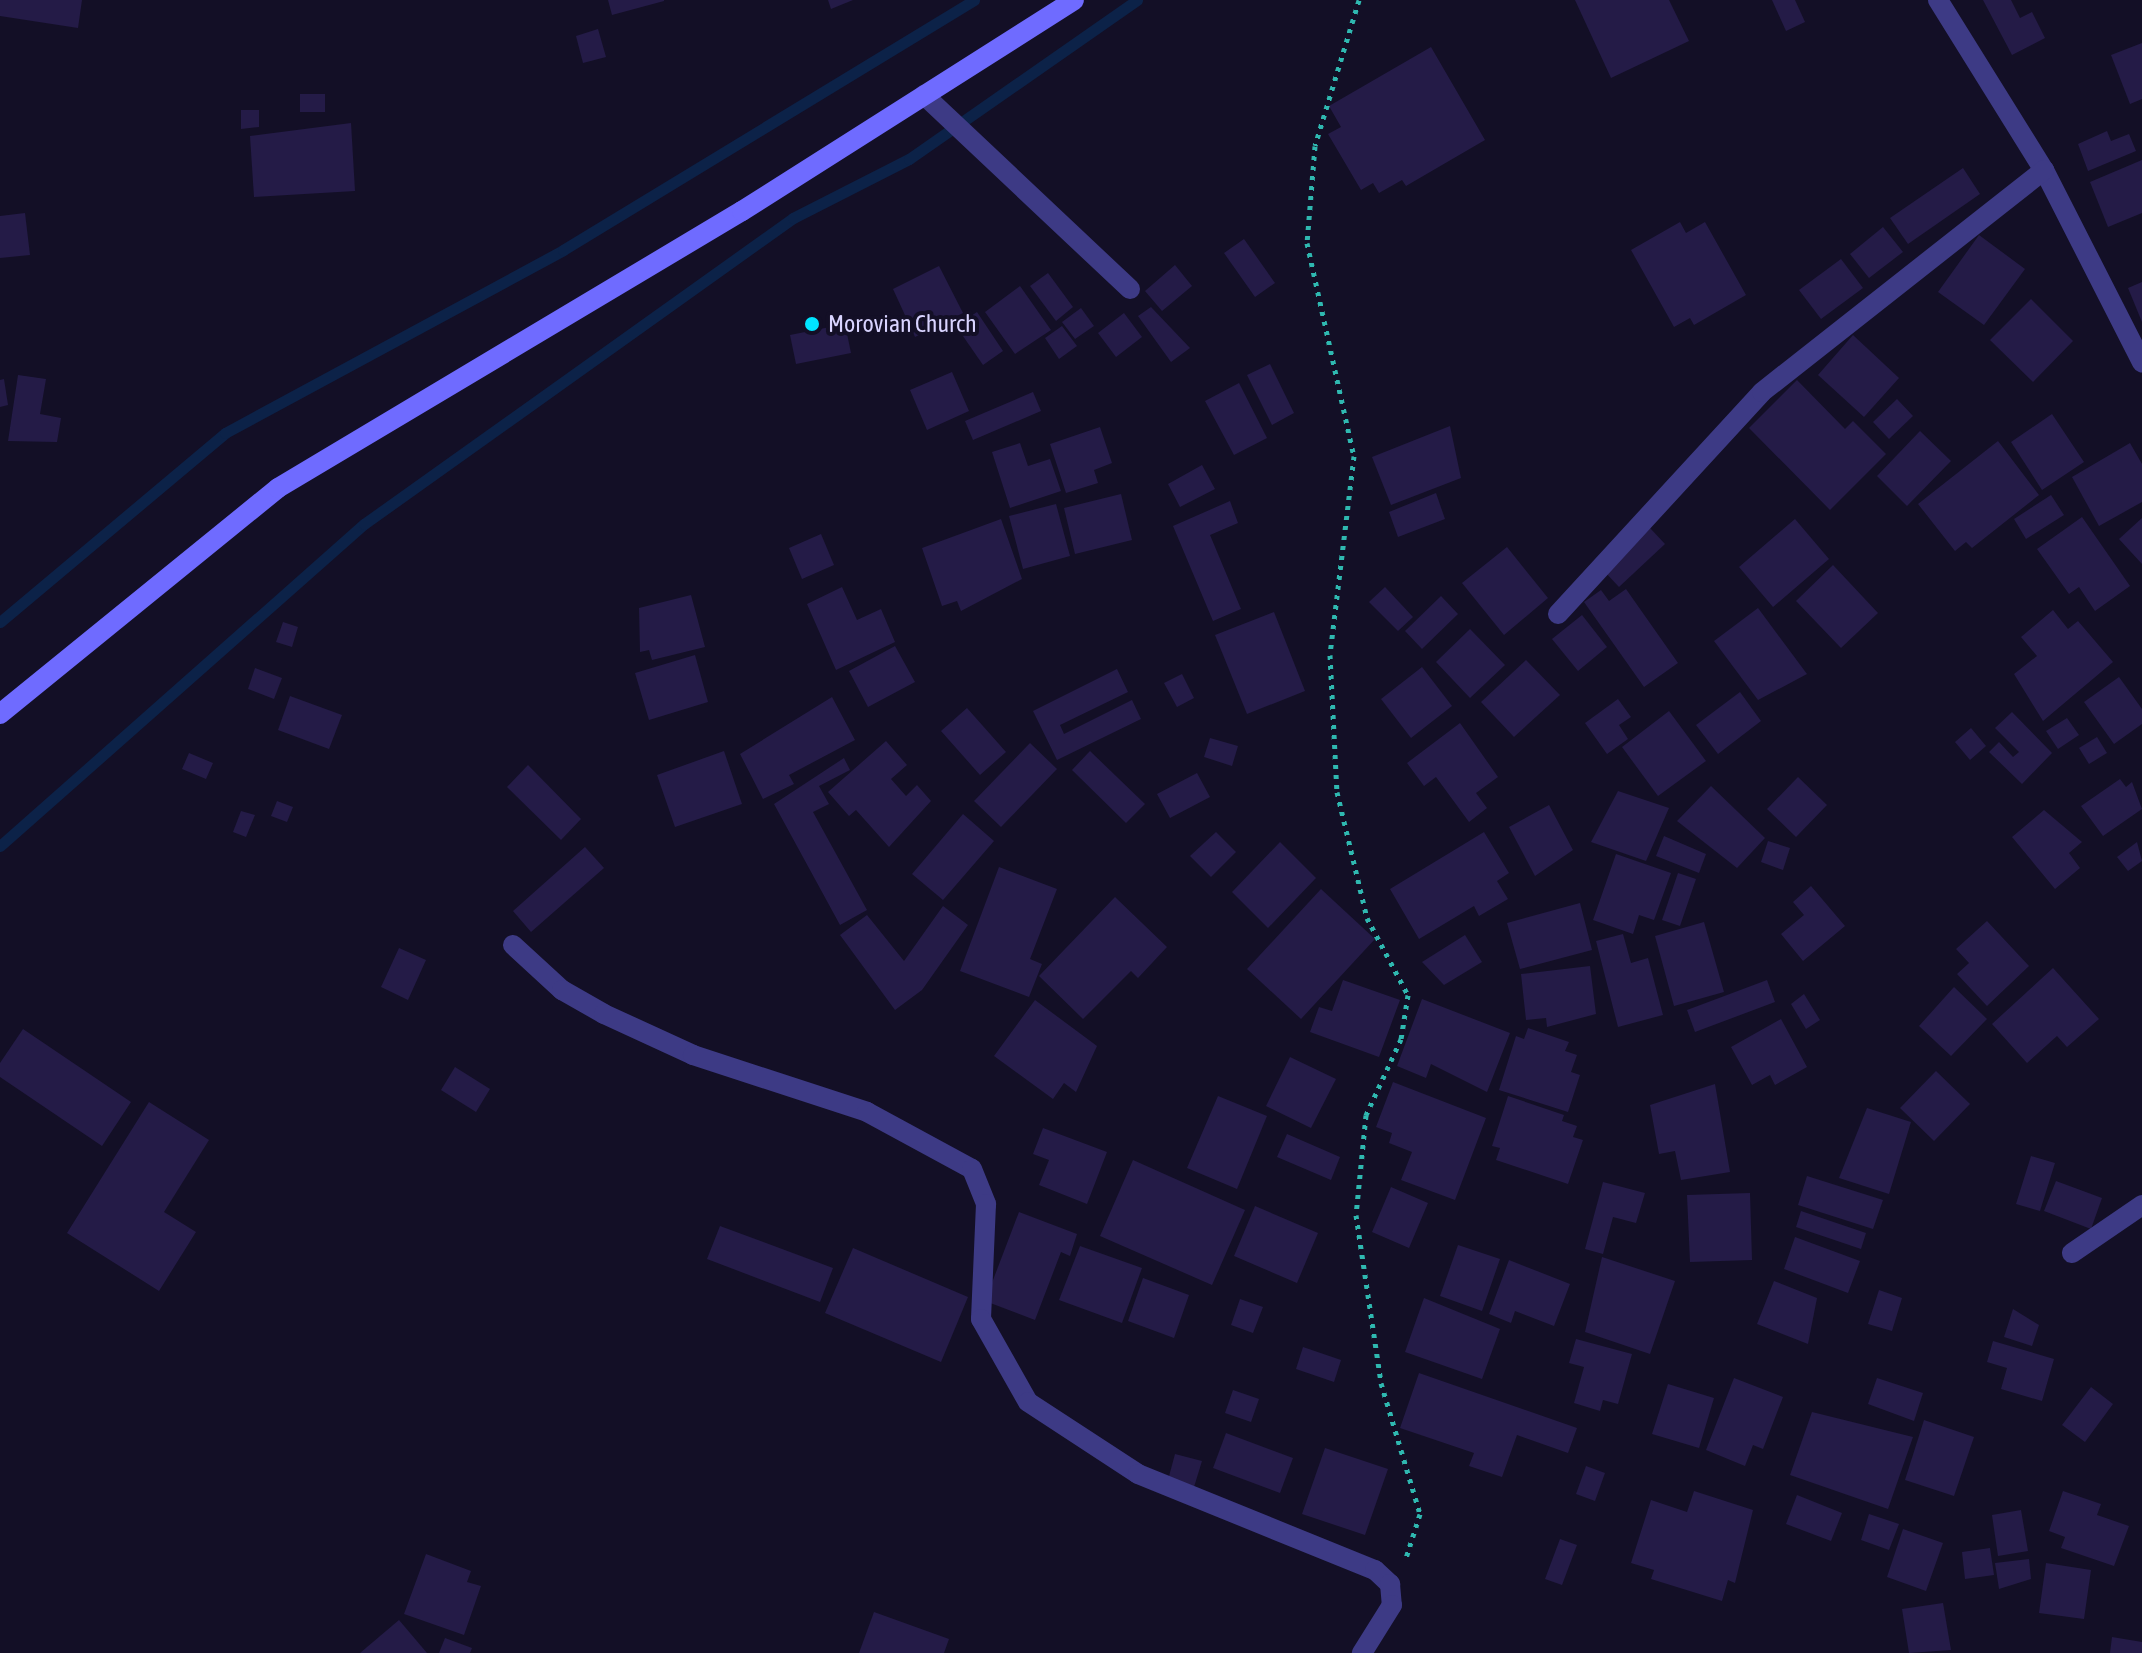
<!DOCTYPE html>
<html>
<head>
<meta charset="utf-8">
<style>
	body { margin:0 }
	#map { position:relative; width:2142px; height:1653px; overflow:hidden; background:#130f26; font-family:"Asap Condensed",sans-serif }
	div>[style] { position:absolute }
	.stream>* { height:11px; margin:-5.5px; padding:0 5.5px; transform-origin:5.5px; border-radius:5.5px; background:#0c2248 }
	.building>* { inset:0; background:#241b47 }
	.path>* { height:5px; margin-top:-2.5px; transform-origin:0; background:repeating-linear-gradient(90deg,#2fb8b0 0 4px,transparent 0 10px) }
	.minor>* { height:20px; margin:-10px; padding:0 10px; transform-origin:10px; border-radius:10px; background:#3d3a85 }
	.secondary>* { height:20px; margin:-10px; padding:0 10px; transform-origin:10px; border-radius:10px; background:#6f6bff }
	.dots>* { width:22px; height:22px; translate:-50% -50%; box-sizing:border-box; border:4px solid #130f26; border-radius:50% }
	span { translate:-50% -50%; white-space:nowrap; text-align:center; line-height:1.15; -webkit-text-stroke:8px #130f26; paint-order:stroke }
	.poi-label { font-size:24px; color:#d9d4ff }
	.left { translate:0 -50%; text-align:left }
</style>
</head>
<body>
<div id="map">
	<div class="stream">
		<div style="left:0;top:622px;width:294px;rotate:-40deg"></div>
		<div style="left:225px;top:433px;width:384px;rotate:-28.4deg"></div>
		<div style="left:563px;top:250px;width:481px;rotate:-31.3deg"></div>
		<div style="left:0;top:846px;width:486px;rotate:-41.5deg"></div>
		<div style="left:364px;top:524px;width:527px;rotate:-35.5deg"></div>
		<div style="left:793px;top:218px;width:130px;rotate:-27deg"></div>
		<div style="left:909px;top:159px;width:278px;rotate:-34.9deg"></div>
	</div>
	<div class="building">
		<div style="clip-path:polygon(0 0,82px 0,78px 28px,0 16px)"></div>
		<div style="clip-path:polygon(608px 0,664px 0,664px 1px,612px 15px)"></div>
		<div style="clip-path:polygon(828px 0,853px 0,831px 9px)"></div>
		<div style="clip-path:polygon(1575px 0,1669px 0,1689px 41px,1611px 78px)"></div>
		<div style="clip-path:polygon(1772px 0,1795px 0,1805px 22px,1786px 31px)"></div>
		<div style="clip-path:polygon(1983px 0,2011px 0,2020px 18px,2032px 12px,2045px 38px,2012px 55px)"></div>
		<div style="clip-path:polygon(598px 29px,606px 57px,583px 63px,576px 36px)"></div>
		<div style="clip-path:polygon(2142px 43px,2142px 99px,2130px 104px,2111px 55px)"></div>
		<div style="clip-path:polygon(1431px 47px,1485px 140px,1406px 186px,1402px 180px,1379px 193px,1373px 183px,1361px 190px,1328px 134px,1341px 127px,1329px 106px)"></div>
		<div style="clip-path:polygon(300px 94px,325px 94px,325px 112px,300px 112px)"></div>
		<div style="clip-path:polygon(241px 110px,259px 110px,259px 127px,241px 129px)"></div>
		<div style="clip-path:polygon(351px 123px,355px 191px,254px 197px,250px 136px)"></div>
		<div style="clip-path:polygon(2107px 131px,2111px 141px,2129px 134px,2136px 151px,2088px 171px,2078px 144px)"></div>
		<div style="clip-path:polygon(2142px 160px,2142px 213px,2108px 227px,2090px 182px)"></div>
		<div style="clip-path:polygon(1963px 168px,1980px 194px,1908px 244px,1890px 218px)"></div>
		<div style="clip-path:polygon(25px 213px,30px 255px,0 258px,0 216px)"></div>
		<div style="clip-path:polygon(1680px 222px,1686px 233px,1705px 222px,1746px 295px,1694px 325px,1690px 318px,1674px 327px,1631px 250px)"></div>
		<div style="clip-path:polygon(1883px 227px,1903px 252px,1869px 278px,1850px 254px)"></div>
		<div style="clip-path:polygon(1979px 235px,2025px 269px,1984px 325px,1938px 292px)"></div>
		<div style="clip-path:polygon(1244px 239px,1275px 283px,1255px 297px,1224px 253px)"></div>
		<div style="clip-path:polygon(1841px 259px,1863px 288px,1821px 319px,1799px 290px)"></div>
		<div style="clip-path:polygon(1175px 265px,1192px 286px,1162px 311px,1145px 291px)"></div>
		<div style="clip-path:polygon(939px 266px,963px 313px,915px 337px,893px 289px)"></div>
		<div style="clip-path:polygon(1048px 273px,1073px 307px,1056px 321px,1030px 286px)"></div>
		<div style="clip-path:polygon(2142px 282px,2142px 322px,2128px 288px)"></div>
		<div style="clip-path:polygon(1020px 286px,1051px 330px,1015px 354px,985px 312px)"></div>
		<div style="clip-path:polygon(2031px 299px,2073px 341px,2033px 382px,1990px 340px)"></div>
		<div style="clip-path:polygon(1151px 307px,1190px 348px,1171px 362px,1138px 316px)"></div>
		<div style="clip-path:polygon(1081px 308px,1094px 326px,1075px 339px,1062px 322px)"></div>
		<div style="clip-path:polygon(977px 312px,1003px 351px,983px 365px,956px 326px)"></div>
		<div style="clip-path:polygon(1124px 313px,1142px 337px,1116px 357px,1098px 333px)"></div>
		<div style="clip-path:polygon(845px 324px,851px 353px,796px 364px,790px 335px)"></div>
		<div style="clip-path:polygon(1062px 326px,1077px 346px,1059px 359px,1045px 338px)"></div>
		<div style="clip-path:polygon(1853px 335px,1899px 378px,1864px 417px,1818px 375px)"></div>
		<div style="clip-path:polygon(1270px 364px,1294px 413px,1272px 425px,1247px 375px)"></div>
		<div style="clip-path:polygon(952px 372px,969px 411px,927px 430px,910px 390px)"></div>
		<div style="clip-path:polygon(18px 375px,46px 379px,40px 414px,61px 418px,57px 442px,8px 441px)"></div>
		<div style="clip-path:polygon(4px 379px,8px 405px,0 407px,0 380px)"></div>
		<div style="clip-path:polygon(1797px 380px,1845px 429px,1853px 421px,1886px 454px,1830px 510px,1749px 428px)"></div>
		<div style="clip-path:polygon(1239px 383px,1267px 438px,1234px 455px,1205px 401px)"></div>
		<div style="clip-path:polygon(1033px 392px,1041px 411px,973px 440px,965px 421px)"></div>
		<div style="clip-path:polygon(1897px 399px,1913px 416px,1889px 439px,1873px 422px)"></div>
		<div style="clip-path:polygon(2052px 414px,2084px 462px,2042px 490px,2011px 442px)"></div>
		<div style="clip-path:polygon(1450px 426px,1461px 478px,1391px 505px,1372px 457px)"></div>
		<div style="clip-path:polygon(1100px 427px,1112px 463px,1094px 470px,1098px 483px,1066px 493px,1050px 444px)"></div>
		<div style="clip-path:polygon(1920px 431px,1951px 461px,1907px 506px,1877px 476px)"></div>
		<div style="clip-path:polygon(1998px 441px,2039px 495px,1972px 548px,1966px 542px,1955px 551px,1918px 504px)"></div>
		<div style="clip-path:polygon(1020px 443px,1028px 466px,1050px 459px,1061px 491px,1010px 508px,992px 452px)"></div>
		<div style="clip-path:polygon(2130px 443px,2142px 464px,2142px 502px,2099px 526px,2072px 477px)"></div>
		<div style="clip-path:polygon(1202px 465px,1215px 489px,1180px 507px,1168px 484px)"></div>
		<div style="clip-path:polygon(1436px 493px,1445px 519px,1398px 537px,1389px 512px)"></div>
		<div style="clip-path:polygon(1121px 494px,1132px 540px,1075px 554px,1064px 508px)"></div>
		<div style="clip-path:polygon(2051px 495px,2064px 515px,2026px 539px,2014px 519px)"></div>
		<div style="clip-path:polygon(1230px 501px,1238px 523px,1210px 535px,1241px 609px,1213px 621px,1173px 526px)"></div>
		<div style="clip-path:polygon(1056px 504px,1070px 556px,1023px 569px,1009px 516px)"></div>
		<div style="clip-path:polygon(2082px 517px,2130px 586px,2095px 611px,2079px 587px,2069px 594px,2037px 549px)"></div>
		<div style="clip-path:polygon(2142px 518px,2142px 564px,2119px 539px)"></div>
		<div style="clip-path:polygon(1001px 519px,1022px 579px,961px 611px,957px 601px,942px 606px,922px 548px)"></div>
		<div style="clip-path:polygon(1795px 519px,1829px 559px,1773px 607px,1739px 567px)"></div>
		<div style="clip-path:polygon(1650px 528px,1665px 544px,1619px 587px,1604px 571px)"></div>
		<div style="clip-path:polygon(821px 534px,834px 565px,802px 579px,789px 548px)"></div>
		<div style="clip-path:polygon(1507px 547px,1548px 598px,1504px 635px,1462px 583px)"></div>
		<div style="clip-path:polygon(1833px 565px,1878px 613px,1841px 648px,1796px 601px)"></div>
		<div style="clip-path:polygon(842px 587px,857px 620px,881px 609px,895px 642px,836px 670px,807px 604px)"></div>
		<div style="clip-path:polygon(1385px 587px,1413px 617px,1398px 631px,1369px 602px)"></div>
		<div style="clip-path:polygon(1626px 589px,1678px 663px,1644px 687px,1584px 602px,1601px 590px,1609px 601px)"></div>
		<div style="clip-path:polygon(691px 595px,705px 647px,652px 660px,649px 650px,640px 652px,639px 608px)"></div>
		<div style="clip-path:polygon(1441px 596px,1458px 614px,1422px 649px,1405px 631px)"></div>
		<div style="clip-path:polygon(1758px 608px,1807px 674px,1758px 700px,1714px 641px)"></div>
		<div style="clip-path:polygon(2053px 610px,2068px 629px,2078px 621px,2113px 662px,2043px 721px,2014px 674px,2037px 656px,2021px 637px)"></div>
		<div style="clip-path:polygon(1274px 612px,1305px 691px,1247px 714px,1215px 635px)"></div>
		<div style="clip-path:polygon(1582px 615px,1607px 647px,1578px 671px,1552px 639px)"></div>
		<div style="clip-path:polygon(283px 622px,298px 627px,292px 647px,276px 642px)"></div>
		<div style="clip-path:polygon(1470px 629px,1505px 665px,1470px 698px,1436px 662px)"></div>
		<div style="clip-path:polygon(895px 646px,915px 682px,868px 707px,849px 671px)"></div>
		<div style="clip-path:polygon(695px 655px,708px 702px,649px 720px,635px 673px)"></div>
		<div style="clip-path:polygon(1526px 660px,1560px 695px,1514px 737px,1481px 702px)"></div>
		<div style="clip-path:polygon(1422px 667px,1452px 706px,1411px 738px,1381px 699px)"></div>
		<div style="clip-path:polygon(255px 668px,282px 678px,274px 699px,248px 689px)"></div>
		<div style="clip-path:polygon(1117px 669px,1128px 692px,1060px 725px,1064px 734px,1132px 700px,1141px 719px,1057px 760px,1033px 711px)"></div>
		<div style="clip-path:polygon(1182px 674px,1194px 698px,1177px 707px,1164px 683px)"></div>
		<div style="clip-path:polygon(2119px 677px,2142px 709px,2142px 724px,2114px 744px,2084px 702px)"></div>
		<div style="clip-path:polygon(1740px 692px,1761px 721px,1718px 754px,1696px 725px)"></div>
		<div style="clip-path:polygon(290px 696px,342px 715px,329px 749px,278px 730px)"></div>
		<div style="clip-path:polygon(832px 697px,855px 740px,789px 775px,794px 784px,763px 799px,740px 754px)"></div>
		<div style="clip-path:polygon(1618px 699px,1631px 717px,1619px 725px,1628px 739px,1607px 754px,1585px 723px)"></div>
		<div style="clip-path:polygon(967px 708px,1006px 752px,980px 775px,941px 731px)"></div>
		<div style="clip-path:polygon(1669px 711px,1706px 761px,1658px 796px,1622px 747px)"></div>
		<div style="clip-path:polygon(2012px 712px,2052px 753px,2022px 784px,1989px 752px,1999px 742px,2013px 757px,2019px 752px,1995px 728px)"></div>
		<div style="clip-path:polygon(2067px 718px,2079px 735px,2058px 749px,2046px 731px)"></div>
		<div style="clip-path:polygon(1460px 723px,1498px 777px,1476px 793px,1487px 808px,1469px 822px,1436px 777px,1424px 786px,1407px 763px)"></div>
		<div style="clip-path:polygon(1971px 728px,1986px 746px,1970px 760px,1955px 742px)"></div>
		<div style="clip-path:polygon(2097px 737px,2107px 753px,2089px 764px,2079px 748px)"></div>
		<div style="clip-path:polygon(1210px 738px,1238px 746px,1232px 766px,1204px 757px)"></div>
		<div style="clip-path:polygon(886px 741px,907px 765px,891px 779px,906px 796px,917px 785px,931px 801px,889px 847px,856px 810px,849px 816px,828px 792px)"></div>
		<div style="clip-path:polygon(1030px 743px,1057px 769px,1001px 827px,974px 801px)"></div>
		<div style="clip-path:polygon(724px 751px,742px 804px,675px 827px,657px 775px)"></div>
		<div style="clip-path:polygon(1090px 751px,1145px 804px,1126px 823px,1072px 770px)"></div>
		<div style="clip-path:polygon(189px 753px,213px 763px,206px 779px,182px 769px)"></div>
		<div style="clip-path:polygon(844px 758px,850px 770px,819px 786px,829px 804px,813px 812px,867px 910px,840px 925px,774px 804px)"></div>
		<div style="clip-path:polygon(528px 765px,581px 819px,561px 840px,507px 787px)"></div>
		<div style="clip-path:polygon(1197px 773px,1210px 797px,1170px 818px,1157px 794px)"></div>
		<div style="clip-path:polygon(1798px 777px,1827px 805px,1796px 837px,1767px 809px)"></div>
		<div style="clip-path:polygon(2120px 779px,2126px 787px,2132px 782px,2142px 809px,2103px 836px,2081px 806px)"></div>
		<div style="clip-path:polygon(1711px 786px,1765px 838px,1737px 868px,1677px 821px)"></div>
		<div style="clip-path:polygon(1618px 791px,1669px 808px,1646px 861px,1591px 842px)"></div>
		<div style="clip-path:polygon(277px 801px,293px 807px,287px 822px,271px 816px)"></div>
		<div style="clip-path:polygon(1549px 805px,1573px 850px,1535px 876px,1509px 827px)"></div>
		<div style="clip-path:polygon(2044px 810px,2082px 842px,2069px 853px,2080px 868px,2055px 889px,2012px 837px)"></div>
		<div style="clip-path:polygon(241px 811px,255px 815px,246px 837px,233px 832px)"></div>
		<div style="clip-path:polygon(963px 814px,994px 841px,943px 900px,912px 874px)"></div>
		<div style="clip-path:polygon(1216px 832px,1236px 852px,1211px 877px,1190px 856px)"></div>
		<div style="clip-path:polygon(1484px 832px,1509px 873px,1497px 881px,1508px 899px,1479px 916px,1474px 906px,1419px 939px,1390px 889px)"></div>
		<div style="clip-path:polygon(1664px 836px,1706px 854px,1699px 873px,1656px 856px)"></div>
		<div style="clip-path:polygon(1768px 841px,1790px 848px,1783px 870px,1761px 862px)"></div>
		<div style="clip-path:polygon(1280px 842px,1316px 878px,1268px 928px,1232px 892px)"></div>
		<div style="clip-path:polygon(2137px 842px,2142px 861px,2128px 871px,2117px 857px)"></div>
		<div style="clip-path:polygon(585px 847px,604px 868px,531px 932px,513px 911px)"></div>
		<div style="clip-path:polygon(1616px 854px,1671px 873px,1654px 920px,1639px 915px,1633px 934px,1593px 920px)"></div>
		<div style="clip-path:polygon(999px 867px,1057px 889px,1030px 959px,1042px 964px,1029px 997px,960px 971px)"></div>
		<div style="clip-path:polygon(1678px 873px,1696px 879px,1680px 926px,1662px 920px)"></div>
		<div style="clip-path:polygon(1811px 886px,1845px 926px,1803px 961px,1781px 934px,1804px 915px,1793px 902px)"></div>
		<div style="clip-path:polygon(1321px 889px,1375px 939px,1301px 1019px,1247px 969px)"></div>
		<div style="clip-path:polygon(1115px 897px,1167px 947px,1138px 978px,1131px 971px,1083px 1019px,1039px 976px)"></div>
		<div style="clip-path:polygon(1580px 903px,1592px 950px,1520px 969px,1507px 923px)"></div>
		<div style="clip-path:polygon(943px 906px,968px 925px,922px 990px,895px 1010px,840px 935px,867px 915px,904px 961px)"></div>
		<div style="clip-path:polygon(1987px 921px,2029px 966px,1987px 1006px,1957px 974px,1969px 963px,1956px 949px)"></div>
		<div style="clip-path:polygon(1704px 922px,1724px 992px,1674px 1006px,1655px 936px)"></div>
		<div style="clip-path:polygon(1623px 934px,1631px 963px,1648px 958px,1663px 1015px,1618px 1027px,1596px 941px)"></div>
		<div style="clip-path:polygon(1465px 935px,1482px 962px,1444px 985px,1422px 962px)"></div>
		<div style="clip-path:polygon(399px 948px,426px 960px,408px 1000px,381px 987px)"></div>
		<div style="clip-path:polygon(1590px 966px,1596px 1014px,1547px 1027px,1546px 1018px,1526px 1020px,1521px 974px)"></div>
		<div style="clip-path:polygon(2053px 968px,2099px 1019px,2067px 1047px,2057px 1036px,2027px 1063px,1992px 1024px)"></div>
		<div style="clip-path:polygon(1343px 980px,1400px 1000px,1379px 1057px,1310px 1032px,1319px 1007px,1332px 1011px)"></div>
		<div style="clip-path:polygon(1767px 980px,1775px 1002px,1695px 1032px,1687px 1010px)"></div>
		<div style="clip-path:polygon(1954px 987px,1987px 1019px,1951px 1056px,1919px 1026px)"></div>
		<div style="clip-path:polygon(1804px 994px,1820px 1020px,1806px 1029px,1791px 1004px)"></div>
		<div style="clip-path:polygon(1422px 999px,1510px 1033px,1487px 1092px,1431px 1064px,1426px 1078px,1397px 1066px)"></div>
		<div style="clip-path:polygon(1035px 1000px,1097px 1046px,1076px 1092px,1064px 1083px,1053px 1099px,994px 1056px)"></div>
		<div style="clip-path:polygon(1781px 1019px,1807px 1067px,1775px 1085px,1770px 1075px,1752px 1085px,1731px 1047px)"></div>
		<div style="clip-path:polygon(1528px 1028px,1569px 1042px,1565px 1051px,1577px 1055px,1571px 1072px,1580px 1075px,1568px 1112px,1499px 1090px,1516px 1036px,1524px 1039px)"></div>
		<div style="clip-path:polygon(23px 1029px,131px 1102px,102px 1146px,0 1077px,0 1063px)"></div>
		<div style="clip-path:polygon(1290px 1057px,1336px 1079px,1311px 1128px,1266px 1106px)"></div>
		<div style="clip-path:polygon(455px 1067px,490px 1089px,476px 1112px,441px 1090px)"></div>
		<div style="clip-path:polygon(1936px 1071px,1970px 1104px,1934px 1141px,1900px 1108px)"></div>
		<div style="clip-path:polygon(1393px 1082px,1486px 1118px,1455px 1200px,1401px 1180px,1412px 1152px,1389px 1143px,1392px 1133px,1376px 1127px)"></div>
		<div style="clip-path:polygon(1715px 1084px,1730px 1172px,1681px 1180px,1675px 1151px,1659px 1154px,1650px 1105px)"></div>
		<div style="clip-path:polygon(1218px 1096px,1267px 1116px,1237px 1189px,1187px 1168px)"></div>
		<div style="clip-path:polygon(1508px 1096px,1564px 1115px,1562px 1121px,1577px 1126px,1573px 1137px,1583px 1140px,1568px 1184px,1496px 1160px,1500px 1148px,1492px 1146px)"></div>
		<div style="clip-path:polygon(149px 1102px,209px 1140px,164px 1212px,196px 1232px,159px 1291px,67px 1233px)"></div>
		<div style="clip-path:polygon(1867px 1108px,1911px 1122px,1889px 1194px,1839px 1178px)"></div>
		<div style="clip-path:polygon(1043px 1128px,1107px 1152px,1087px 1204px,1039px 1185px,1049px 1160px,1033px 1154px)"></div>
		<div style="clip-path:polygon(1287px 1134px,1340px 1157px,1331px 1180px,1277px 1157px)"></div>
		<div style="clip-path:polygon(2031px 1156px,2055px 1163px,2040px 1211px,2016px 1204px)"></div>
		<div style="clip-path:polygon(1133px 1160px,1245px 1210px,1212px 1285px,1100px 1236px)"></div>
		<div style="clip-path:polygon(1807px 1176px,1883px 1200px,1873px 1229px,1798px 1205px)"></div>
		<div style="clip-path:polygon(2056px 1181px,2102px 1198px,2091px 1229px,2044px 1211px)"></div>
		<div style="clip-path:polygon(1603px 1182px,1645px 1193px,1636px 1223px,1613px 1217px,1603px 1254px,1585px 1249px)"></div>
		<div style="clip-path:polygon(1391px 1187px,1428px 1203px,1409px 1248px,1372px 1232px)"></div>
		<div style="clip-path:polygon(1750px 1193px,1752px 1260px,1690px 1262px,1687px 1195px)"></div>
		<div style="clip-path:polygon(1255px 1206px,1318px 1233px,1297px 1283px,1234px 1256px)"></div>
		<div style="clip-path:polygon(1801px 1211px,1866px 1233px,1861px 1249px,1796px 1227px)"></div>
		<div style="clip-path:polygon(1019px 1212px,1077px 1234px,1070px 1256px,1061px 1252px,1035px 1320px,985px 1301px)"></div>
		<div style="clip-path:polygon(720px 1226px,833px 1268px,820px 1302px,707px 1259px)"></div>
		<div style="clip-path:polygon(1795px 1237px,1860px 1261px,1848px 1293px,1784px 1269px)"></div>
		<div style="clip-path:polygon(1458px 1245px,1500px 1259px,1482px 1311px,1440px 1296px)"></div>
		<div style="clip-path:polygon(1080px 1246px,1142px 1268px,1122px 1323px,1059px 1300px)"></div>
		<div style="clip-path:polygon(853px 1248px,968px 1297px,941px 1362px,825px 1313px)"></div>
		<div style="clip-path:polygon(1602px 1257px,1675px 1281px,1650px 1354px,1585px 1332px)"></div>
		<div style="clip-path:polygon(1509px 1260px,1570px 1284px,1554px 1326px,1515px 1311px,1511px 1323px,1489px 1314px)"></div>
		<div style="clip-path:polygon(1143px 1278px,1189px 1295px,1174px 1338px,1128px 1321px)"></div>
		<div style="clip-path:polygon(1774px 1281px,1817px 1298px,1808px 1344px,1757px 1324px)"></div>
		<div style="clip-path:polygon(1879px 1290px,1902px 1298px,1892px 1331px,1868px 1324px)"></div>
		<div style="clip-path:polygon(1424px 1298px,1500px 1329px,1482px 1379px,1405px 1352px)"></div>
		<div style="clip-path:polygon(1240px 1299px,1263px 1307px,1253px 1333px,1231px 1325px)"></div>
		<div style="clip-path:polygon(2013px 1309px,2039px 1325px,2032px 1346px,2004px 1337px)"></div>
		<div style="clip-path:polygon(1576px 1339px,1632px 1354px,1618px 1404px,1603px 1400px,1600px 1411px,1574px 1403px,1584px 1367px,1569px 1363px)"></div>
		<div style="clip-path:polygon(1993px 1341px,2054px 1359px,2042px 1401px,2001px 1389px,2007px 1368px,1987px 1362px)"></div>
		<div style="clip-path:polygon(1303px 1347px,1341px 1360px,1334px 1382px,1296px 1369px)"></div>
		<div style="clip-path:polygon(1419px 1373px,1577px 1428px,1568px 1453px,1517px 1435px,1502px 1477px,1469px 1466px,1474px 1453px,1400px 1428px)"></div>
		<div style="clip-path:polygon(1734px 1378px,1783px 1397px,1763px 1449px,1753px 1445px,1745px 1466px,1706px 1450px)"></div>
		<div style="clip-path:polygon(1877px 1378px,1923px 1393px,1914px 1421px,1868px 1404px)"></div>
		<div style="clip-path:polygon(1668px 1384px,1714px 1398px,1699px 1448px,1652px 1434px)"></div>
		<div style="clip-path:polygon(2091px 1387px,2113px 1404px,2085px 1442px,2062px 1425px)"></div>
		<div style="clip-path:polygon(1233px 1390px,1259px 1399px,1251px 1422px,1225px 1413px)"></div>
		<div style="clip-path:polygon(1812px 1412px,1913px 1437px,1888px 1509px,1790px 1475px)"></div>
		<div style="clip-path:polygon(1924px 1420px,1974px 1437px,1954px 1496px,1905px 1480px)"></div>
		<div style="clip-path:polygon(1226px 1433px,1293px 1458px,1280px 1493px,1213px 1468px)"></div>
		<div style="clip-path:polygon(1325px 1448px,1388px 1469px,1365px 1535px,1302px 1514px)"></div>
		<div style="clip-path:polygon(1175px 1454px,1202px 1461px,1194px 1487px,1168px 1480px)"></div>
		<div style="clip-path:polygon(1586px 1466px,1605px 1473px,1595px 1501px,1576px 1494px)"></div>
		<div style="clip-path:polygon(1694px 1491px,1753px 1510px,1735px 1583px,1728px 1580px,1722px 1601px,1651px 1579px,1654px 1570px,1631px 1563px,1651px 1500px,1687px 1512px)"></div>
		<div style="clip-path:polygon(2063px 1491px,2101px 1504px,2097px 1515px,2129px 1526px,2114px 1566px,2061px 1548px,2065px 1537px,2049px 1531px)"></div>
		<div style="clip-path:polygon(1797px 1495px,1842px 1513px,1831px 1541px,1786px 1524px)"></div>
		<div style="clip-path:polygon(2021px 1510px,2028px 1551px,1998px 1556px,1992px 1515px)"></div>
		<div style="clip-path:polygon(1869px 1514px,1899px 1524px,1889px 1550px,1861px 1540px)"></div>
		<div style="clip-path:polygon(1903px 1529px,1943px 1543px,1926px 1591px,1887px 1577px)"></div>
		<div style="clip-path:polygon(1560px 1539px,1577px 1545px,1562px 1585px,1545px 1579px)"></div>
		<div style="clip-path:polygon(1990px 1548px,1994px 1575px,1965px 1579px,1962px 1552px)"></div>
		<div style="clip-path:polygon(426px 1554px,471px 1571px,467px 1582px,481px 1586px,464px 1635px,404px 1614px)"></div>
		<div style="clip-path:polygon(2029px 1559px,2031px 1579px,1999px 1589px,1995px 1563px)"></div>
		<div style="clip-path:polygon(2046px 1563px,2091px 1570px,2084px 1619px,2039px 1613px)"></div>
		<div style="clip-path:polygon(1943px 1603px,1951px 1650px,1909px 1653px,1902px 1609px)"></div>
		<div style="clip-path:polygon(874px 1612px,949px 1639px,944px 1653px,859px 1653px)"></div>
		<div style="clip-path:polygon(399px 1620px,427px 1653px,360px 1653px)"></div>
		<div style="clip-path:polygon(2112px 1637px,2142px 1642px,2142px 1653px,2110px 1653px)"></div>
		<div style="clip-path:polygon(445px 1638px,472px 1648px,470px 1653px,439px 1653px)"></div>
	</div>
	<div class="path">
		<div style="left:1359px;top:0;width:152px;rotate:106.8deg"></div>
		<div style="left:1315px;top:146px;width:97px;rotate:94.7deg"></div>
		<div style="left:1307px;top:243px;width:218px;rotate:77.6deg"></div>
		<div style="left:1354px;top:456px;width:200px;rotate:96.9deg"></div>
		<div style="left:1330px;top:655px;width:137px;rotate:87.1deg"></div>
		<div style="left:1337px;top:792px;width:130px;rotate:76.6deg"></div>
		<div style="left:1367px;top:918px;width:87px;rotate:62deg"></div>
		<div style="left:1408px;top:995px;width:45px;rotate:99deg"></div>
		<div style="left:1401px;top:1039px;width:84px;rotate:114.7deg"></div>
		<div style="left:1366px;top:1115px;width:100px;rotate:95.7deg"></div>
		<div style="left:1356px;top:1215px;width:170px;rotate:81.5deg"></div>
		<div style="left:1381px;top:1383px;width:137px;rotate:73.4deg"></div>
		<div style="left:1420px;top:1514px;width:49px;rotate:107.7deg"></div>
	</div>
	<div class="minor">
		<div style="left:1938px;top:0;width:200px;rotate:58.1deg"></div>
		<div style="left:2044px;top:170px;width:216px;rotate:63deg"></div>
		<div style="left:924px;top:95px;width:283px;rotate:43.3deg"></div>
		<div style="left:1558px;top:614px;width:301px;rotate:-47.4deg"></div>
		<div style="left:1762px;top:392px;width:359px;rotate:-38.2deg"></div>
		<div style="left:513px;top:945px;width:67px;rotate:42.6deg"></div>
		<div style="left:562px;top:990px;width:48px;rotate:29.7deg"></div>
		<div style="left:604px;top:1014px;width:98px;rotate:24.7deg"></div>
		<div style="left:693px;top:1055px;width:183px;rotate:18.1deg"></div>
		<div style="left:867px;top:1112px;width:119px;rotate:28.5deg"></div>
		<div style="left:972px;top:1169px;width:38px;rotate:68deg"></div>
		<div style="left:986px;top:1204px;width:115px;rotate:92.5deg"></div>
		<div style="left:981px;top:1319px;width:95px;rotate:60.5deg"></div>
		<div style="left:1028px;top:1402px;width:131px;rotate:33.2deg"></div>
		<div style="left:1138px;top:1474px;width:256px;rotate:22.1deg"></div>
		<div style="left:1375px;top:1570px;width:21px;rotate:43deg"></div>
		<div style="left:1390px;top:1584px;width:21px;rotate:85deg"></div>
		<div style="left:1392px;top:1605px;width:57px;rotate:122deg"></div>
		<div style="left:2072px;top:1253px;width:85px;rotate:-34.4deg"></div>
	</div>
	<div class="secondary">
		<div style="left:0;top:714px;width:358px;rotate:-39.1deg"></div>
		<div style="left:278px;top:488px;width:540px;rotate:-30.84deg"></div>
		<div style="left:742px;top:211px;width:393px;rotate:-32.4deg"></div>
	</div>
	<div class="dots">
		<div style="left:812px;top:324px;background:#00e5ff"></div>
	</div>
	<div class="poi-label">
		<span class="left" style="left:828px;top:324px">Morovian Church</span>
	</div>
</div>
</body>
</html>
